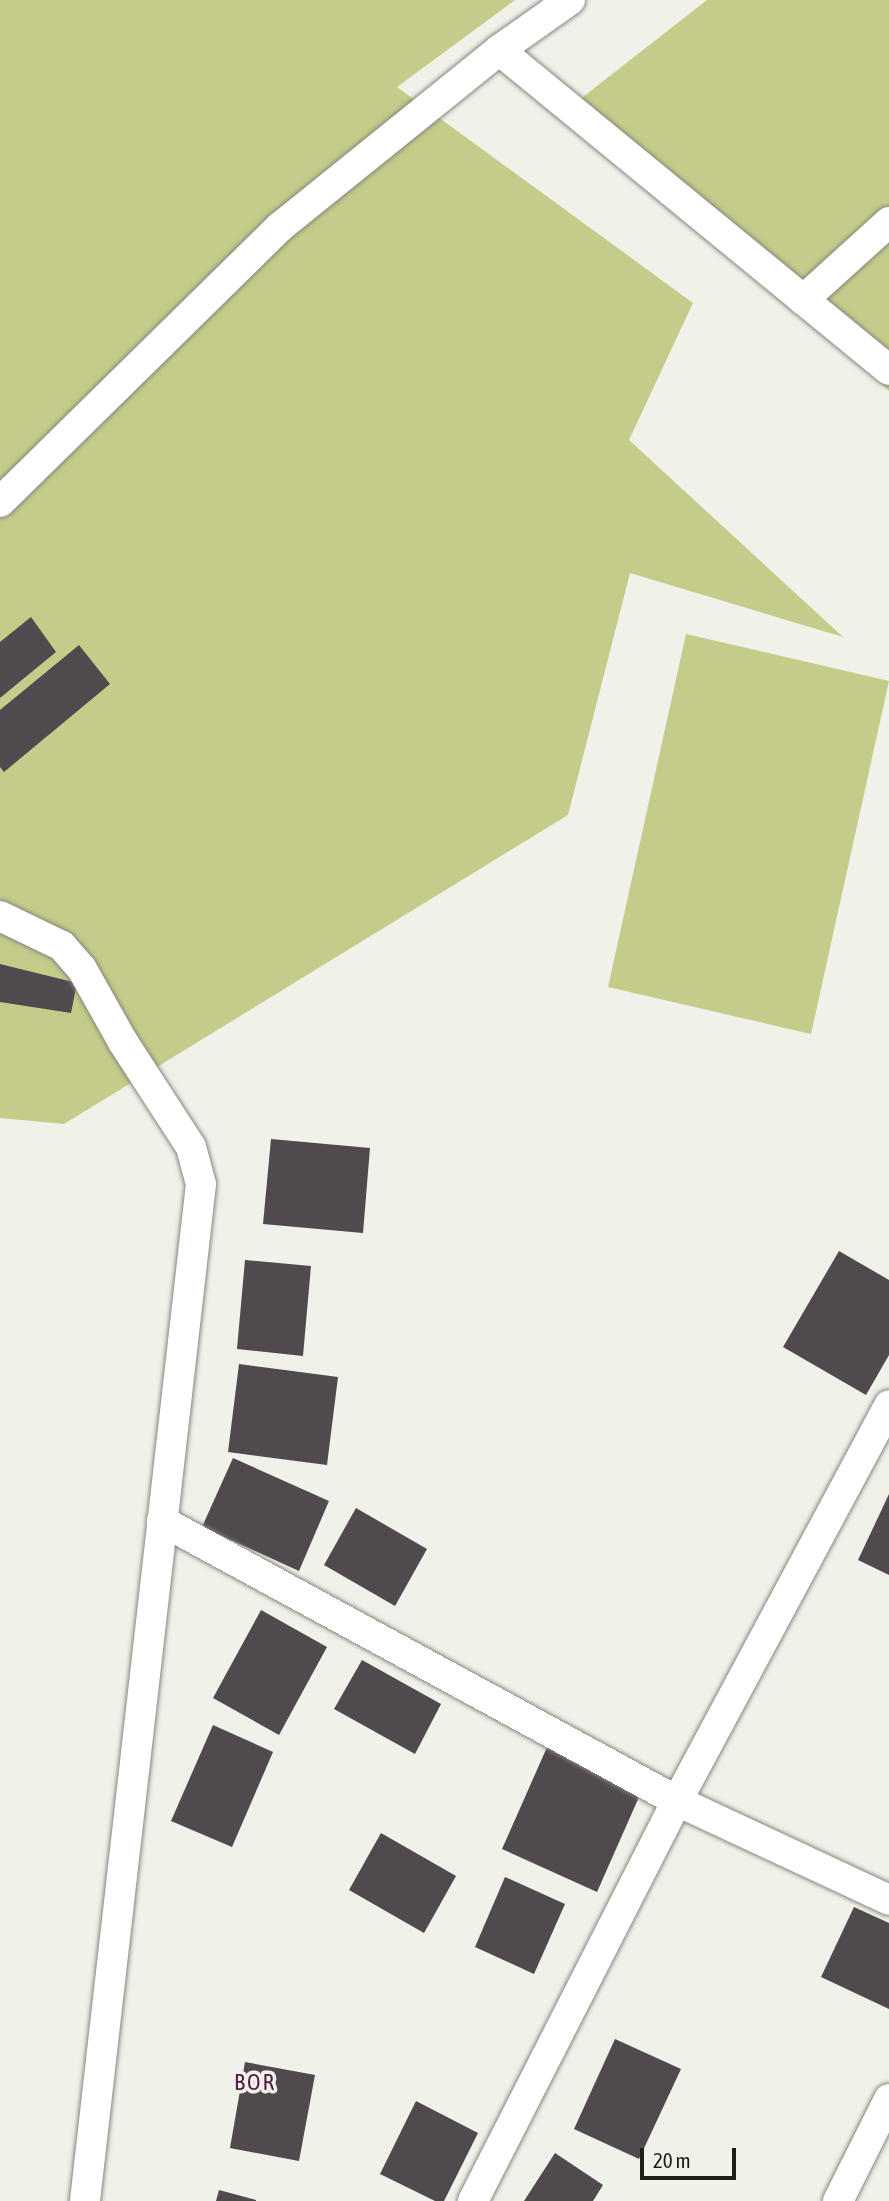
<!DOCTYPE html>
<html>
<head>
<meta charset="utf-8">
<style>
	body { margin:0 }
	#map { position:relative; width:889px; height:2201px; overflow:hidden; background:#f0f1e9; font-family:"Asap Condensed",sans-serif }
	div>[style] { position:absolute }
	.green>* { inset:0; background:#c5cc8a }
	.building>* { inset:0; background:#50494e }
	.roads { filter:drop-shadow(0 0 2px #86877f) drop-shadow(0 0 2px #86877f) }
	.street>* { height:30px; margin:-15px; padding:0 15px; transform-origin:15px; border-radius:15px; background:#fff }
	span { translate:-50% -50%; white-space:nowrap; text-align:center; line-height:1.15; -webkit-text-stroke:7px #f0f1e9; paint-order:stroke }
	.quarter-label { font-size:23px; color:#4f1a46; letter-spacing:2px }
	.scale { position:absolute; left:640px; top:2148px; width:96px; height:32px; box-sizing:border-box; border:4px solid #1d1d1a; border-top:0; padding-left:9px; font-size:21px; line-height:24px; white-space:nowrap; color:#1d1d1a; -webkit-text-stroke:5px #f0f1e9; paint-order:stroke }
</style>
</head>
<body>
<div id="map">
	<div class="green">
		<div style="clip-path:polygon(0 0,515px 0,397px 87px,693px 303px,629px 440px,843px 637px,630px 573px,568px 815px,64px 1124px,0 1118px)"></div>
		<div style="clip-path:polygon(707px 0,889px 0,889px 391px,579px 100px)"></div>
		<div style="clip-path:polygon(686px 634px,889px 681px,811px 1034px,608px 987px)"></div>
	</div>
	<div class="building">
		<div style="clip-path:polygon(31px 617px,56px 652px,0 698px,0 642px)"></div>
		<div style="clip-path:polygon(79px 645px,110px 684px,4px 772px,0 767px,0 710px)"></div>
		<div style="clip-path:polygon(0 964px,77px 983px,71px 1013px,0 1002px)"></div>
		<div style="clip-path:polygon(271px 1139px,370px 1148px,363px 1233px,263px 1224px)"></div>
		<div style="clip-path:polygon(839px 1251px,889px 1280px,889px 1355px,866px 1395px,783px 1347px)"></div>
		<div style="clip-path:polygon(245px 1260px,311px 1266px,303px 1356px,237px 1349px)"></div>
		<div style="clip-path:polygon(239px 1364px,338px 1377px,327px 1465px,228px 1452px)"></div>
		<div style="clip-path:polygon(233px 1458px,329px 1501px,299px 1571px,202px 1527px)"></div>
		<div style="clip-path:polygon(889px 1494px,889px 1575px,858px 1560px)"></div>
		<div style="clip-path:polygon(356px 1508px,427px 1549px,395px 1606px,324px 1565px)"></div>
		<div style="clip-path:polygon(261px 1610px,327px 1647px,279px 1735px,213px 1698px)"></div>
		<div style="clip-path:polygon(362px 1660px,441px 1704px,415px 1754px,334px 1709px)"></div>
		<div style="clip-path:polygon(213px 1725px,273px 1752px,232px 1847px,171px 1821px)"></div>
		<div style="clip-path:polygon(548px 1745px,643px 1788px,597px 1892px,502px 1849px)"></div>
		<div style="clip-path:polygon(381px 1833px,456px 1876px,424px 1933px,349px 1890px)"></div>
		<div style="clip-path:polygon(505px 1877px,565px 1904px,534px 1974px,475px 1947px)"></div>
		<div style="clip-path:polygon(854px 1907px,889px 1923px,889px 2009px,821px 1977px)"></div>
		<div style="clip-path:polygon(615px 2039px,681px 2069px,639px 2159px,574px 2129px)"></div>
		<div style="clip-path:polygon(245px 2062px,315px 2075px,299px 2161px,230px 2148px)"></div>
		<div style="clip-path:polygon(416px 2101px,478px 2133px,444px 2201px,435px 2201px,380px 2174px)"></div>
		<div style="clip-path:polygon(555px 2153px,603px 2185px,593px 2201px,524px 2201px)"></div>
		<div style="clip-path:polygon(219px 2190px,256px 2200px,256px 2201px,216px 2201px)"></div>
	</div>
	<div class="roads">
		<div class="street">
			<div style="left:499px;top:50px;width:504px;rotate:39.37deg"></div>
			<div style="left:803px;top:300px;width:116px;rotate:-42.2deg"></div>
			<div style="left:0;top:502px;width:392px;rotate:-44.5deg"></div>
			<div style="left:280px;top:227px;width:282px;rotate:-38.9deg"></div>
			<div style="left:499px;top:50px;width:87px;rotate:-35.2deg"></div>
			<div style="left:0;top:916px;width:69px;rotate:25.8deg"></div>
			<div style="left:62px;top:946px;width:30px;rotate:49deg"></div>
			<div style="left:82px;top:969px;width:84px;rotate:60.7deg"></div>
			<div style="left:123px;top:1042px;width:125px;rotate:57.1deg"></div>
			<div style="left:191px;top:1147px;width:38px;rotate:75deg"></div>
			<div style="left:201px;top:1184px;width:1024px;rotate:96.51deg"></div>
			<div style="left:162px;top:1521px;width:586px;rotate:28.53deg"></div>
			<div style="left:677px;top:1801px;width:234px;rotate:25deg"></div>
			<div style="left:473px;top:2201px;width:449px;rotate:-63deg"></div>
			<div style="left:677px;top:1801px;width:449px;rotate:-61.8deg"></div>
			<div style="left:838px;top:2201px;width:114px;rotate:-63.4deg"></div>
		</div>
	</div>
	<div class="quarter-label">
		<span style="left:255px;top:2082px">BOR</span>
	</div>
	<div class="scale">20 m</div>
</div>
</body>
</html>
